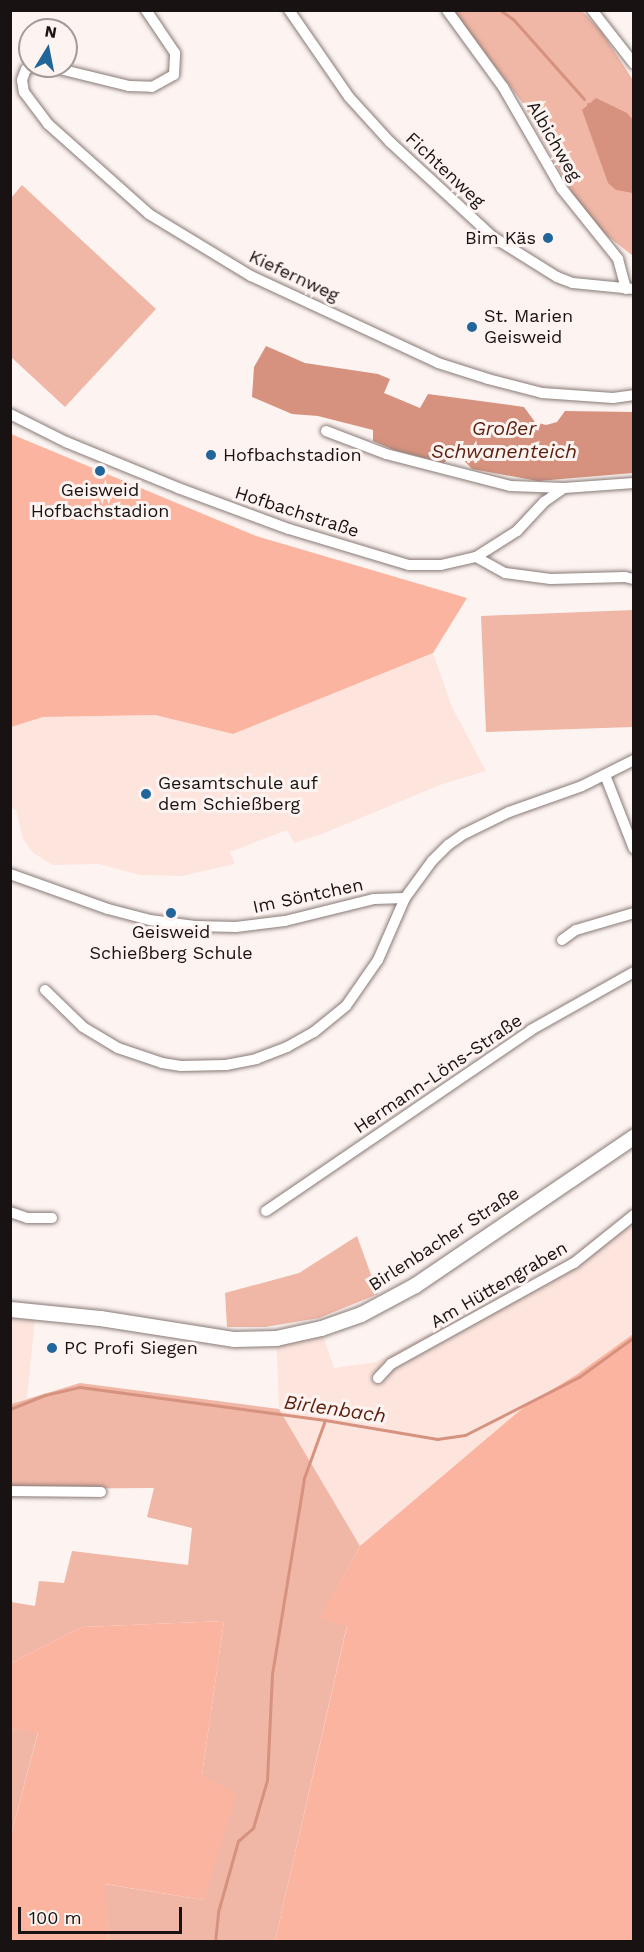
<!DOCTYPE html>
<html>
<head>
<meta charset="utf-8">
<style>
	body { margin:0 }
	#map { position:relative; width:644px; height:1952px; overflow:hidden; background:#fdf4f1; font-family:"Work Sans",sans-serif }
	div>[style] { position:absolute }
	.built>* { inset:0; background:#fde5de }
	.green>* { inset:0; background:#f0b7a6 }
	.forest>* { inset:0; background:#fbb49f }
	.water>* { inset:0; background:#d6927e }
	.stream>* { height:3px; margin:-1.5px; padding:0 1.5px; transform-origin:1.5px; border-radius:1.5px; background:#d6927e }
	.roads { filter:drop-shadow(0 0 2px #887a76) drop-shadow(0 0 2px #887a76) }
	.street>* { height:10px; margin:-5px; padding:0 5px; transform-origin:5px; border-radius:5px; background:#fff }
	.secondary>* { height:15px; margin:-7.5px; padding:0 7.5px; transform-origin:7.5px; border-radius:7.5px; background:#fff }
	.dots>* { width:16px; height:16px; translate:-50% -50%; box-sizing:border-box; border:3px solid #fdf4f1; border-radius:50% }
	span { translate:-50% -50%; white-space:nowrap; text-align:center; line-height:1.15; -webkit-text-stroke:6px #fdf4f1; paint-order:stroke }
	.street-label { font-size:18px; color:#181312 }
	.poi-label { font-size:18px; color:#181312 }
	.right { translate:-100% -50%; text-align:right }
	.left { translate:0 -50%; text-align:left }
	.water-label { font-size:20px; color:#5c1f0d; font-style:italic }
	.frame { position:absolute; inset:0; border:12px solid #181312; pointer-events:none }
	.north { position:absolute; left:18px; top:18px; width:60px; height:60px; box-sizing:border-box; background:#fdf4f1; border:2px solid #a19a98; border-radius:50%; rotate:10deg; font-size:16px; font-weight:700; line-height:24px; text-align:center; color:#181312 }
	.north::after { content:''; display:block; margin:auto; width:21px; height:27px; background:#22659a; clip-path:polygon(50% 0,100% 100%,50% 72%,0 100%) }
	.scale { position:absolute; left:18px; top:1907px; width:164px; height:27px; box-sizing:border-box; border:3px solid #181312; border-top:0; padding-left:8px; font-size:18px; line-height:21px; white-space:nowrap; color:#181312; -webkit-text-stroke:4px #fdf4f1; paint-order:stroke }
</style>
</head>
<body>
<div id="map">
	<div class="built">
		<div style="clip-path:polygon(433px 653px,452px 707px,486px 771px,440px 785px,322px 834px,294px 843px,287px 830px,230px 852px,235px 864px,182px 876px,140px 875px,99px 864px,53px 865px,33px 853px,23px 839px,16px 810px,11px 808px,10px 727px,43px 717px,155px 715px,233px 734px)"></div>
		<div style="clip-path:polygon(633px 1208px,633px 1334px,576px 1375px,524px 1407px,360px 1546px,279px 1409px,276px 1335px,320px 1326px,334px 1368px,376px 1362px,536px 1278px,574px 1255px)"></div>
		<div style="clip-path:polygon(11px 1319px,35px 1320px,27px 1398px,11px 1404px)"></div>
	</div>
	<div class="green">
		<div style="clip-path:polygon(453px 11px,582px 11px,601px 31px,633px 80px,633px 256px,605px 234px,577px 202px,522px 102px)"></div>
		<div style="clip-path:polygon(22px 185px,156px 309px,65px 407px,11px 357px,11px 198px)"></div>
		<div style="clip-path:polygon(633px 610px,633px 727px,486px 732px,481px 616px)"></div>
		<div style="clip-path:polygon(357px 1236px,378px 1294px,319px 1318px,265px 1327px,227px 1327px,225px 1293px,299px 1273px)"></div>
		<div style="clip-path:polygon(80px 1383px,279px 1409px,360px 1546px,321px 1617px,347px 1625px,275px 1941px,109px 1941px,104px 1884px,204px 1900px,202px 1775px,224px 1621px,82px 1627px,11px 1663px,11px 1602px,35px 1606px,39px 1581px,64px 1583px,72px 1551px,188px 1565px,192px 1528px,147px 1517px,154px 1488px,11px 1489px,11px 1404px)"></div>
		<div style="clip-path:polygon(11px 1729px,38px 1732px,11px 1835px)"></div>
	</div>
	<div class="forest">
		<div style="clip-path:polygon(11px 434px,256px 536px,467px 598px,433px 653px,233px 734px,155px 715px,43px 717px,11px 727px)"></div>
		<div style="clip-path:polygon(633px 1334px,633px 1941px,275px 1941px,347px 1626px,320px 1618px,360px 1546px,524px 1407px,576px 1375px)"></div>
		<div style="clip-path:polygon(224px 1621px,202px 1775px,236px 1794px,204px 1900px,105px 1884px,109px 1941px,11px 1941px,11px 1835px,38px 1733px,11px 1729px,11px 1663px,82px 1627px)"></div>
	</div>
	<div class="water">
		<div style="clip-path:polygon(596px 98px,627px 113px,633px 120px,633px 193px,616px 190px,608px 183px,582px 110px)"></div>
		<div style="clip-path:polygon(266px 346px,305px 363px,378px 374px,390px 379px,384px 393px,420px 408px,428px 394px,524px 407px,535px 422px,546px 425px,557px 422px,565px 411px,633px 412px,633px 473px,538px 481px,472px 469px,458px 454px,451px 455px,444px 463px,394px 450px,373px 441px,373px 430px,318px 416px,292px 414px,252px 397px,254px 367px)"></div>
	</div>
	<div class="stream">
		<div style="left:500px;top:10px;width:16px;rotate:35deg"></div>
		<div style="left:513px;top:19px;width:107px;rotate:48.4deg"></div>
		<div style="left:588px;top:104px;width:2px;rotate:27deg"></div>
		<div style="left:10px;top:1409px;width:38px;rotate:-22deg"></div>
		<div style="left:45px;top:1395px;width:36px;rotate:-13deg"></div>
		<div style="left:80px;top:1387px;width:247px;rotate:7.7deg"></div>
		<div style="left:325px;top:1420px;width:114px;rotate:9.6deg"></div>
		<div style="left:437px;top:1439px;width:28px;rotate:-8deg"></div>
		<div style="left:465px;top:1435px;width:128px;rotate:-27deg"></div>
		<div style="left:579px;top:1377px;width:68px;rotate:-36deg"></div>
		<div style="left:215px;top:1942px;width:30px;rotate:-84deg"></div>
		<div style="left:218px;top:1912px;width:74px;rotate:-74.3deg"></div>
		<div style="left:238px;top:1841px;width:20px;rotate:-41deg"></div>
		<div style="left:253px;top:1828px;width:50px;rotate:-73.7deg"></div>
		<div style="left:267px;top:1780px;width:106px;rotate:-87.3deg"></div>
		<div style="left:272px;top:1674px;width:199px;rotate:-80.7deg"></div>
		<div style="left:304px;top:1478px;width:62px;rotate:-70.1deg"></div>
	</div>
	<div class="roads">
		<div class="street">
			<div style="left:289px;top:10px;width:106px;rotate:55.4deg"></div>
			<div style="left:349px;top:97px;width:61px;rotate:47.7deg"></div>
			<div style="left:390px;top:142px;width:140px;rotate:42.7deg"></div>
			<div style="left:493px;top:237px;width:75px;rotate:32deg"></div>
			<div style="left:557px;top:277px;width:17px;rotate:21deg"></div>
			<div style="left:573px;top:283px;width:61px;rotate:5.6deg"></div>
			<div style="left:447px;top:10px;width:95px;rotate:54deg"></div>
			<div style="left:503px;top:87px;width:118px;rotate:60deg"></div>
			<div style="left:562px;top:189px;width:90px;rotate:51.3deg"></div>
			<div style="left:618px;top:259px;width:31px;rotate:75deg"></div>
			<div style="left:592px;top:10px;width:68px;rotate:52.1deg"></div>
			<div style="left:35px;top:66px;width:9px;rotate:162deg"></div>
			<div style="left:26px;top:69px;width:12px;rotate:110deg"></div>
			<div style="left:22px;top:80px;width:12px;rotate:81deg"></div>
			<div style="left:24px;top:92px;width:40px;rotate:53deg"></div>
			<div style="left:48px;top:124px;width:135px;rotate:41.7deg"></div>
			<div style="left:149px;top:214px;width:119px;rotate:31.3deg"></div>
			<div style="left:251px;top:276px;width:206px;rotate:24.9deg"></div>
			<div style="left:438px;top:363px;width:52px;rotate:17.7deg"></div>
			<div style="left:488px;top:379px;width:56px;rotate:14.5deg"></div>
			<div style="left:542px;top:393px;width:71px;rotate:4deg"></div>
			<div style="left:613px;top:398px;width:21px;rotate:-8deg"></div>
			<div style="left:47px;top:66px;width:84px;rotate:13.7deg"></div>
			<div style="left:129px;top:86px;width:23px;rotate:2deg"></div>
			<div style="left:152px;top:87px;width:25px;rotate:-29deg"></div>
			<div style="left:174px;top:75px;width:22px;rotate:-87deg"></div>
			<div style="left:175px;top:53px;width:52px;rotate:-124deg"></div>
			<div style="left:10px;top:414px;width:63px;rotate:26.6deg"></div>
			<div style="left:66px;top:442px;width:121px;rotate:22.3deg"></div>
			<div style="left:178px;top:488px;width:118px;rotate:20.3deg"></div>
			<div style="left:289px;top:529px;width:125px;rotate:16.7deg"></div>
			<div style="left:409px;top:565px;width:32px"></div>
			<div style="left:441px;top:565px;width:36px;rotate:-13deg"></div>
			<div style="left:476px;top:557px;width:49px;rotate:-32.4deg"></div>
			<div style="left:517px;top:531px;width:40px;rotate:-47deg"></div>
			<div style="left:544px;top:502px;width:24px;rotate:-35deg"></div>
			<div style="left:326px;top:431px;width:64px;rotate:21deg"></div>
			<div style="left:386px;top:454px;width:129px;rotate:14.4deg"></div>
			<div style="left:511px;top:486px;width:53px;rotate:2.2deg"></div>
			<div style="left:564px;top:488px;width:70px;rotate:-4.1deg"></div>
			<div style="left:476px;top:557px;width:33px;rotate:29deg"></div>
			<div style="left:505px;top:573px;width:46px;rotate:7.4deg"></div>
			<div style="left:551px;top:579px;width:74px;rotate:-1.5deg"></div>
			<div style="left:625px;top:577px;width:9px;rotate:13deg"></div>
			<div style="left:605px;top:775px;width:79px;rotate:68.6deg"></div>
			<div style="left:10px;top:874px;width:104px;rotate:19.7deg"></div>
			<div style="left:108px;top:909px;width:43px;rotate:14.7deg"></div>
			<div style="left:150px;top:920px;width:45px;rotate:7.6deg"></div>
			<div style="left:195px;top:926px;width:41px;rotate:1.4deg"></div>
			<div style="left:236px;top:927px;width:49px;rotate:-7deg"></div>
			<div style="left:285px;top:921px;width:92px;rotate:-13.9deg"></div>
			<div style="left:374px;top:899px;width:31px;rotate:-2deg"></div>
			<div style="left:562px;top:940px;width:17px;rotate:-36deg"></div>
			<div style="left:576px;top:930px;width:60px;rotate:-16.3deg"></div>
			<div style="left:45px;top:990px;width:53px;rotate:44.2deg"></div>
			<div style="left:83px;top:1027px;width:41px;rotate:31deg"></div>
			<div style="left:118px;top:1048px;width:46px;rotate:18.8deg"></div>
			<div style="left:162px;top:1063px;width:19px;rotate:9deg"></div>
			<div style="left:181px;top:1066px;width:45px;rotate:-1.3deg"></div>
			<div style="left:226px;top:1065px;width:31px;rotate:-11deg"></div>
			<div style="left:256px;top:1059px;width:33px;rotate:-21deg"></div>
			<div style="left:287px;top:1047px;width:31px;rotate:-29deg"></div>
			<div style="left:314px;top:1032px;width:41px;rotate:-39.1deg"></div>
			<div style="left:346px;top:1006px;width:56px;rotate:-55.2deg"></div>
			<div style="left:378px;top:960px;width:68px;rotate:-66.5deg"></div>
			<div style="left:405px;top:898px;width:46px;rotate:-53.9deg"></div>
			<div style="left:432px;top:861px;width:23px;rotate:-45deg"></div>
			<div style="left:448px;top:845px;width:19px;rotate:-35deg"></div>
			<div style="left:464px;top:834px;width:50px;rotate:-26.1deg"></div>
			<div style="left:509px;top:812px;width:77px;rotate:-19.6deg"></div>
			<div style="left:582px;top:786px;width:58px;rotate:-26.6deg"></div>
			<div style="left:266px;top:1211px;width:321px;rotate:-34.3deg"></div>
			<div style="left:531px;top:1030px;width:118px;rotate:-29.4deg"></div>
			<div style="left:10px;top:1212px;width:18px;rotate:19deg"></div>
			<div style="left:27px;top:1218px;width:25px"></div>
			<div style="left:378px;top:1378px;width:19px;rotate:-47deg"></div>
			<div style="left:391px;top:1364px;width:209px;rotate:-28.9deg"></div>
			<div style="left:574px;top:1263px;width:77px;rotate:-38.7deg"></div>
			<div style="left:10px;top:1491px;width:91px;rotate:0.6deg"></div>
		</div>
		<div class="secondary">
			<div style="left:10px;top:1309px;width:90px;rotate:5.7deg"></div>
			<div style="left:100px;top:1318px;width:136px;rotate:8.9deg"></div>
			<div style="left:234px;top:1339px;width:42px;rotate:-1.4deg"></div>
			<div style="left:276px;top:1338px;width:46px;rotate:-12.5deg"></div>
			<div style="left:321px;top:1328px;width:42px;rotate:-19.3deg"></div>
			<div style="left:361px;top:1314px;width:61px;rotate:-28.2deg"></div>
			<div style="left:415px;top:1285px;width:265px;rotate:-34.2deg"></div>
		</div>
	</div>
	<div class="dots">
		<div style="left:548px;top:238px;background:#22659a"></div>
		<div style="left:472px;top:327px;background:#22659a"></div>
		<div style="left:211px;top:455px;background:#22659a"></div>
		<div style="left:100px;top:471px;background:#22659a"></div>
		<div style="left:146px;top:794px;background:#22659a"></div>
		<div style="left:171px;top:913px;background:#22659a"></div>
		<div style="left:52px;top:1348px;background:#22659a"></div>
	</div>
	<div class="street-label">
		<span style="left:554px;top:141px;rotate:60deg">Albichweg</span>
		<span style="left:445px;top:170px;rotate:43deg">Fichtenweg</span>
		<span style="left:294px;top:276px;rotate:25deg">Kiefernweg</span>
		<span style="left:297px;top:512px;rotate:18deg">Hofbachstraße</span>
		<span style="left:308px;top:896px;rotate:-12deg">Im Söntchen</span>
		<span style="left:438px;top:1074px;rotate:-34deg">Hermann-Löns-Straße</span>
		<span style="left:444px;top:1239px;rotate:-33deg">Birlenbacher Straße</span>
		<span style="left:499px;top:1285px;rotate:-30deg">Am Hüttengraben</span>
	</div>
	<div class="poi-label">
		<span class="right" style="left:536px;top:238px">Bim Käs</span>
		<span class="left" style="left:484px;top:327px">St. Marien<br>Geisweid</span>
		<span class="left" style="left:223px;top:455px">Hofbachstadion</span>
		<span style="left:100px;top:501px">Geisweid<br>Hofbachstadion</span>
		<span class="left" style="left:158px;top:794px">Gesamtschule auf<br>dem Schießberg</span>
		<span style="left:171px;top:943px">Geisweid<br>Schießberg Schule</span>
		<span class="left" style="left:64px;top:1348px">PC Profi Siegen</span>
	</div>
	<div class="water-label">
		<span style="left:504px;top:440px">Großer<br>Schwanenteich</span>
		<span style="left:335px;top:1409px;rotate:8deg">Birlenbach</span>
	</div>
	<div class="frame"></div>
	<div class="north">N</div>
	<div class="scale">100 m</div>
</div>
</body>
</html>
